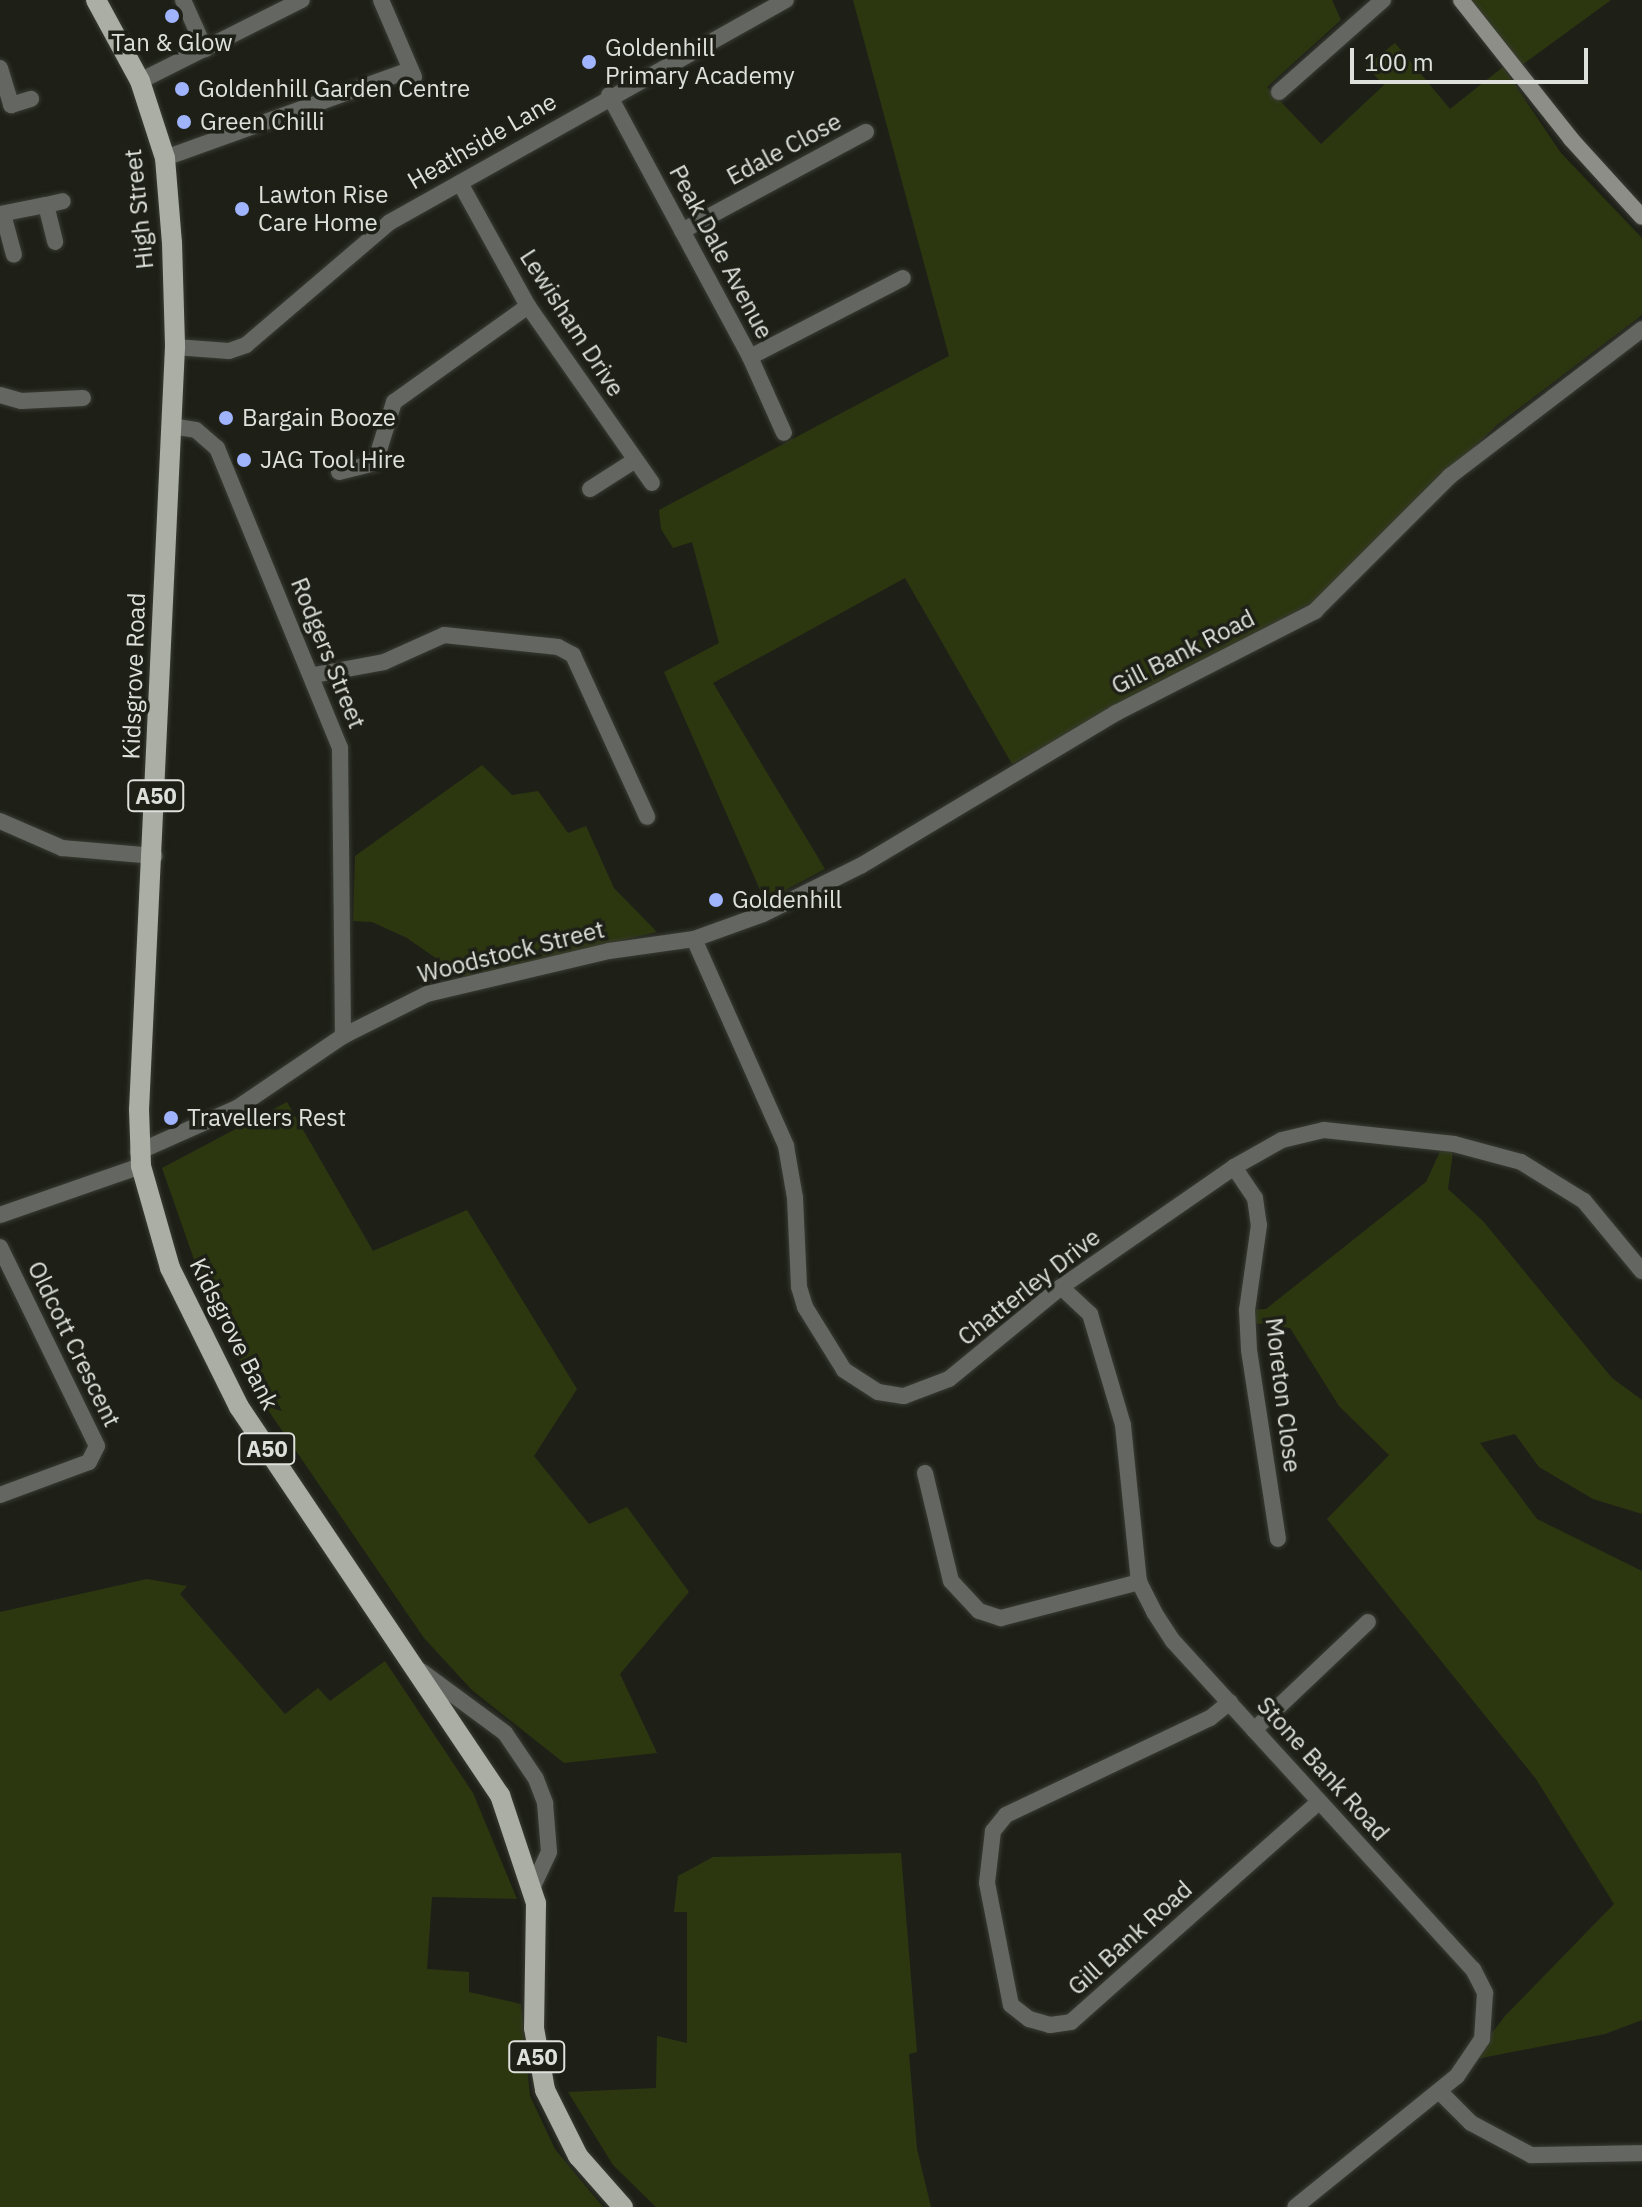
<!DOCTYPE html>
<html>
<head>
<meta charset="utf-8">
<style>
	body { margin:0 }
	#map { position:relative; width:1642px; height:2207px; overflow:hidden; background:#1e2018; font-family:"IBM Plex Sans",sans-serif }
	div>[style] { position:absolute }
	.green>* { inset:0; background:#2c3710 }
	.roads { filter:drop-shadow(0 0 2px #393b33) drop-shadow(0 0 2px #393b33) }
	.street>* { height:16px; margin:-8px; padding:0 8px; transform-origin:8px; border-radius:8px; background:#646661 }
	.secondary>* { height:16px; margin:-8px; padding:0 8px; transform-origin:8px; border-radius:8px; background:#8c8e87 }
	.primary>* { height:20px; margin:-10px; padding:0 10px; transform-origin:10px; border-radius:10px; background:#aaaea4 }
	.dots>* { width:22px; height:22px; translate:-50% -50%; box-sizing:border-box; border:4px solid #1e2018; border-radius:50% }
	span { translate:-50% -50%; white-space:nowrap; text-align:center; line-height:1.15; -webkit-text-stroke:7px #1e2018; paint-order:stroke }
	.shield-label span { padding:2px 6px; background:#1e2018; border:2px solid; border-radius:6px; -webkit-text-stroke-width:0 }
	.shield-label { font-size:22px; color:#dee0db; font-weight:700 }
	.poi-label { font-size:24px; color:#dee0db }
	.left { translate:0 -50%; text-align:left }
	.street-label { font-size:24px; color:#dee0db }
	.scale { position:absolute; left:1350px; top:48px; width:238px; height:36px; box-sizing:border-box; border:4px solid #dee0db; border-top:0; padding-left:10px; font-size:24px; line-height:28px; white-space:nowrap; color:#dee0db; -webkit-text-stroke:6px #1e2018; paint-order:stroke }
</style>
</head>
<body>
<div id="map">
	<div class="green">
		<div style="clip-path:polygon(853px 0,1332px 0,1341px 20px,1267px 87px,1321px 144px,1384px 85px,1366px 66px,1395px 43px,1450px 109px,1503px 67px,1561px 153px,1642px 238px,1642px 315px,1497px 425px,1315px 601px,1012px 764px,905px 578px,713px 683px,825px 869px,765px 901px,664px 672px,719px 643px,692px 542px,673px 548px,661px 529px,659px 510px,949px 356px)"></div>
		<div style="clip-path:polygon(1470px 0,1611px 0,1522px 65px)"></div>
		<div style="clip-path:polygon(482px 765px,512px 795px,538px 791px,568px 833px,586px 826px,614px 888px,657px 932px,463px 977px,407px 938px,372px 922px,353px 921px,355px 856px)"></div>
		<div style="clip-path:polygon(287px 1102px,373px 1251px,467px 1210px,577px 1389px,534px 1456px,589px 1524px,627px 1507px,689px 1592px,620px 1674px,657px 1753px,564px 1763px,472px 1690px,424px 1638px,253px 1388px,203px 1285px,162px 1168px)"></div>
		<div style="clip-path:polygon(1444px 1143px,1454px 1144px,1448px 1189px,1483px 1221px,1612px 1378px,1642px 1400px,1642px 1514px,1593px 1499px,1539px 1467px,1515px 1434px,1480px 1443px,1537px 1519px,1642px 1571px,1642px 2020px,1605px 2034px,1471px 2060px,1505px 2016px,1614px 1904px,1536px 1779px,1327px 1519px,1389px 1455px,1339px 1406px,1290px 1328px,1248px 1322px,1247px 1310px,1266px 1309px,1426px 1182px)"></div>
		<div style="clip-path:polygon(147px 1579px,187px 1586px,180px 1594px,285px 1714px,318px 1688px,330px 1701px,385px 1661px,473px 1793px,517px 1899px,432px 1897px,427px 1969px,469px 1972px,469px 1992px,521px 2004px,530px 2096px,555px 2149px,603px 2207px,0 2207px,0 1612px)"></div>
		<div style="clip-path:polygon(901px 1853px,917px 2052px,909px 2054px,917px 2149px,931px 2207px,656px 2207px,613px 2165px,568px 2092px,656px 2088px,657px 2036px,687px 2043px,687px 1912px,674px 1912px,678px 1876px,713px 1857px)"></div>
	</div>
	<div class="roads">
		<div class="street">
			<div style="left:183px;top:0;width:54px;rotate:65.8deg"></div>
			<div style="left:381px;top:0;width:84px;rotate:66.8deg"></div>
			<div style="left:0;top:68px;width:39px;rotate:73deg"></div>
			<div style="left:11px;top:105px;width:21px;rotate:-17deg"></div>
			<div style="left:140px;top:81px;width:181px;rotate:-26.6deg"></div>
			<div style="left:1279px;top:92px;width:139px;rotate:-41.5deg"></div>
			<div style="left:609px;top:95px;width:298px;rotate:61.7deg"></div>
			<div style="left:750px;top:357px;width:83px;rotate:65.9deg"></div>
			<div style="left:165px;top:158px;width:260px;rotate:-19.8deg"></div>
			<div style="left:460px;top:183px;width:141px;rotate:61.1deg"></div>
			<div style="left:528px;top:306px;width:216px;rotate:55deg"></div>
			<div style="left:46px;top:205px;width:17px;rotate:-13deg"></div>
			<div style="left:0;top:214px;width:47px;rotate:-11.1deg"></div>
			<div style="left:46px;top:205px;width:38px;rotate:76deg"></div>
			<div style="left:3px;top:214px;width:42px;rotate:75deg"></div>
			<div style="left:682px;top:231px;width:209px;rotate:-28.3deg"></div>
			<div style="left:175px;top:347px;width:54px;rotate:4.2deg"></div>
			<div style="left:229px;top:351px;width:18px;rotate:-19deg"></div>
			<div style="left:246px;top:345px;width:189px;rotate:-40.5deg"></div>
			<div style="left:390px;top:222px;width:454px;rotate:-29.3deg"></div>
			<div style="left:750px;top:357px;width:172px;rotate:-27.3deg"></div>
			<div style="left:0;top:395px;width:22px;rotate:16deg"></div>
			<div style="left:21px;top:401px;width:62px;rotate:-2.8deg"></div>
			<div style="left:171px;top:426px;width:25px;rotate:9deg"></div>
			<div style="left:196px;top:430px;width:28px;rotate:41deg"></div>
			<div style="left:217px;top:448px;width:324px;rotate:67.7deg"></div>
			<div style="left:340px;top:748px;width:288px;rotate:89.4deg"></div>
			<div style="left:339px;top:472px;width:37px;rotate:-14deg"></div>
			<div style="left:375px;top:463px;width:64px;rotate:-72.7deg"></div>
			<div style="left:394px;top:402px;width:165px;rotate:-35.6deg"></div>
			<div style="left:590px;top:489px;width:52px;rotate:-32.5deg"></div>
			<div style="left:314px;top:675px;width:71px;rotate:-10.5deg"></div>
			<div style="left:384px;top:662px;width:66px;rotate:-24.2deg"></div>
			<div style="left:444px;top:635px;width:115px;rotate:6deg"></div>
			<div style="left:558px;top:647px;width:17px;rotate:28deg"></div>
			<div style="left:573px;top:655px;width:178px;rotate:65.4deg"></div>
			<div style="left:0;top:821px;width:68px;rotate:23.5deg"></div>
			<div style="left:62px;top:848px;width:93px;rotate:4.9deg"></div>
			<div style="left:694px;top:939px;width:227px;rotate:66deg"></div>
			<div style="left:786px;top:1146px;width:53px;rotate:80.2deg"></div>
			<div style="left:795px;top:1198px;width:89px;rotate:87.4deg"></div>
			<div style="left:799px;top:1287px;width:21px;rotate:73deg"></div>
			<div style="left:805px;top:1307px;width:74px;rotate:58.2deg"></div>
			<div style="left:844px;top:1370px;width:40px;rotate:32.9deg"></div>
			<div style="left:878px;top:1392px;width:26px;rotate:9deg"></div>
			<div style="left:904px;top:1396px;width:48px;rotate:-20.7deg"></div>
			<div style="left:949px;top:1379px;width:145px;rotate:-39.4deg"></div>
			<div style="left:1061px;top:1287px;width:211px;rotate:-34.7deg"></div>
			<div style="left:1234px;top:1167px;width:55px;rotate:-29.4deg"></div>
			<div style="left:1282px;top:1140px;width:43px;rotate:-13.4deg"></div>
			<div style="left:1324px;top:1130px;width:131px;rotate:6.1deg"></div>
			<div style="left:1454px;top:1144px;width:69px;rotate:15deg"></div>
			<div style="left:1521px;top:1162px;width:74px;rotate:31.8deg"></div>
			<div style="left:1584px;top:1201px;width:91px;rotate:50.4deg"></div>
			<div style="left:138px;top:1152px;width:108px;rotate:-24deg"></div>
			<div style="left:237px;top:1108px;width:128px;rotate:-34.2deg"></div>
			<div style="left:343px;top:1036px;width:94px;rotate:-26.6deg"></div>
			<div style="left:427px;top:994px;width:187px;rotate:-13.3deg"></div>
			<div style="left:609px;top:951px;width:86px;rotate:-8deg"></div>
			<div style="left:694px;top:939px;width:73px;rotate:-19.9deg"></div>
			<div style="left:763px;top:914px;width:110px;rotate:-26.3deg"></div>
			<div style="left:862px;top:865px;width:296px;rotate:-30.9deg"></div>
			<div style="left:1116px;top:713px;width:224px;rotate:-27.1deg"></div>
			<div style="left:1315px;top:611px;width:191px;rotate:-45deg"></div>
			<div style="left:1450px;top:476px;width:242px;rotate:-37.4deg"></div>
			<div style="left:1234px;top:1167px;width:37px;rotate:56deg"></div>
			<div style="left:1255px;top:1198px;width:27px;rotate:82deg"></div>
			<div style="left:1259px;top:1225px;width:86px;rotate:98deg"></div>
			<div style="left:1247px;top:1310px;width:40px;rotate:87.1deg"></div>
			<div style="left:1249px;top:1350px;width:191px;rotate:81.3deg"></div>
			<div style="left:0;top:1215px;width:149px;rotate:-19.2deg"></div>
			<div style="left:0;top:1247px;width:221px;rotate:64deg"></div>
			<div style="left:97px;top:1446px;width:18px;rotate:117deg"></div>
			<div style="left:89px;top:1462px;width:95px;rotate:159.7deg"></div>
			<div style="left:1061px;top:1287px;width:40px;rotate:43deg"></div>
			<div style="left:1090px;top:1314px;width:116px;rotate:73.4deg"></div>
			<div style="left:1123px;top:1425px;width:158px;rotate:84.2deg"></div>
			<div style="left:1139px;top:1582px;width:34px;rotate:63deg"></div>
			<div style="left:1154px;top:1612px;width:35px;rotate:57deg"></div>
			<div style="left:1173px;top:1641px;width:445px;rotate:47.6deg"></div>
			<div style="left:1473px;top:1969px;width:27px;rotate:63deg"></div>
			<div style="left:1485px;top:1993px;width:46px;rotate:93.7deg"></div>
			<div style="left:1482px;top:2039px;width:45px;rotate:124deg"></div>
			<div style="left:1457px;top:2076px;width:208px;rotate:141deg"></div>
			<div style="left:925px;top:1473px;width:111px;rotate:76.5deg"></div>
			<div style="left:951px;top:1581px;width:41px;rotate:47deg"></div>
			<div style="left:979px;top:1611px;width:23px;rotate:18deg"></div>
			<div style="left:1001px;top:1618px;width:143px;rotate:-14.6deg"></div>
			<div style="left:421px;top:1671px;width:104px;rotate:36.4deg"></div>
			<div style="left:505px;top:1733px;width:55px;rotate:56deg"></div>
			<div style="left:536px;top:1779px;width:26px;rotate:69deg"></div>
			<div style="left:545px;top:1803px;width:49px;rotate:85.3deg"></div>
			<div style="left:549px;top:1852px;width:38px;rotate:115deg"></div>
			<div style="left:1230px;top:1702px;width:26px;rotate:141deg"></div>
			<div style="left:1210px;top:1718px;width:226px;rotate:154.6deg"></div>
			<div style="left:1006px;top:1815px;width:21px;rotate:129deg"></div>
			<div style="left:993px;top:1831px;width:52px;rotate:96.6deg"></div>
			<div style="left:987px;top:1883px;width:124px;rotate:78.9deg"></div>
			<div style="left:1011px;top:2005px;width:23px;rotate:38deg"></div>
			<div style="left:1029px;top:2019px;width:22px;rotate:16deg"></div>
			<div style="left:1050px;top:2025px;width:21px;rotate:-8deg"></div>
			<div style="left:1071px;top:2022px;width:332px;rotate:-41.6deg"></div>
			<div style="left:1254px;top:1730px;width:157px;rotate:-43.5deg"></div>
			<div style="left:1440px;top:2092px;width:44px;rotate:45deg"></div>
			<div style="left:1471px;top:2123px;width:68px;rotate:28.1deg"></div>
			<div style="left:1531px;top:2155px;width:111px;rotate:-1deg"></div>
		</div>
		<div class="secondary">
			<div style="left:1461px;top:0;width:177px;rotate:51.6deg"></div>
			<div style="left:1571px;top:139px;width:105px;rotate:47.7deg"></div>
		</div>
		<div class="primary">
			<div style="left:96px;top:0;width:92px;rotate:61.5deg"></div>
			<div style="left:140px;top:81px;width:81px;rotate:72deg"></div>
			<div style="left:165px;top:158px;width:85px;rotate:85.3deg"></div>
			<div style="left:172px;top:243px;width:104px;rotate:88.3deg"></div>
			<div style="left:175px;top:347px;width:763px;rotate:92.7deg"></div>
			<div style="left:139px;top:1109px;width:57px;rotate:88deg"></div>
			<div style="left:141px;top:1166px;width:106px;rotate:74.1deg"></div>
			<div style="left:170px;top:1268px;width:155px;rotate:63.6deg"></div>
			<div style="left:239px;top:1407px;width:468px;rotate:56.1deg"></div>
			<div style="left:500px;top:1795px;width:114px;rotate:71.6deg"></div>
			<div style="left:536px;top:1903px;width:125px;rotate:90.9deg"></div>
			<div style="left:534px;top:2028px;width:63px;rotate:79.9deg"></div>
			<div style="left:545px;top:2090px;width:74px;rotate:63.4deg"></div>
			<div style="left:578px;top:2156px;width:68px;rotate:48.6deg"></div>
		</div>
	</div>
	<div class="dots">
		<div style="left:172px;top:16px;background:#a0b3fd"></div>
		<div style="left:589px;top:62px;background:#a0b3fd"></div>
		<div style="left:182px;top:89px;background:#a0b3fd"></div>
		<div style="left:184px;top:122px;background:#a0b3fd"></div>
		<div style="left:242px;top:209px;background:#a0b3fd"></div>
		<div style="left:226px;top:418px;background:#a0b3fd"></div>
		<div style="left:244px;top:460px;background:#a0b3fd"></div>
		<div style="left:716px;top:900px;background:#a0b3fd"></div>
		<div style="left:171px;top:1118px;background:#a0b3fd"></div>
	</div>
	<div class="shield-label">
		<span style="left:156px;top:796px">A50</span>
		<span style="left:267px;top:1449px">A50</span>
		<span style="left:537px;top:2057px">A50</span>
	</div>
	<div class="poi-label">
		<span style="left:172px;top:43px">Tan &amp; Glow</span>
		<span class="left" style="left:605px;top:62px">Goldenhill<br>Primary Academy</span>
		<span class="left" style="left:198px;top:89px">Goldenhill Garden Centre</span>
		<span class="left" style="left:200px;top:122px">Green Chilli</span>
		<span class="left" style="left:258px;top:209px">Lawton Rise<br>Care Home</span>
		<span class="left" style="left:242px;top:418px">Bargain Booze</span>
		<span class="left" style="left:260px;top:460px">JAG Tool Hire</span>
		<span class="left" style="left:732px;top:900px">Goldenhill</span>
		<span class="left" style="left:187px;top:1118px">Travellers Rest</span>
	</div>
	<div class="street-label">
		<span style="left:482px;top:141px;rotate:-30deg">Heathside Lane</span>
		<span style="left:784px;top:149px;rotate:-28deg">Edale Close</span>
		<span style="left:139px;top:209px;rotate:-96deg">High Street</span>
		<span style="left:721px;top:252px;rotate:62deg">Peak Dale Avenue</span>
		<span style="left:572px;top:323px;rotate:57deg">Lewisham Drive</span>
		<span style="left:1183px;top:652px;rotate:-27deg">Gill Bank Road</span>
		<span style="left:328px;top:653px;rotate:68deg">Rodgers Street</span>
		<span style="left:134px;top:676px;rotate:-88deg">Kidsgrove Road</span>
		<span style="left:511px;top:952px;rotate:-14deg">Woodstock Street</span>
		<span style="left:1029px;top:1287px;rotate:-38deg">Chatterley Drive</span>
		<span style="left:234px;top:1334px;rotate:63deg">Kidsgrove Bank</span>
		<span style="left:74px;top:1344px;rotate:64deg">Oldcott Crescent</span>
		<span style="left:1283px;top:1395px;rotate:83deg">Moreton Close</span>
		<span style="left:1323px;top:1769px;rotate:48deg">Stone Bank Road</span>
		<span style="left:1130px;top:1938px;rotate:-42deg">Gill Bank Road</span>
	</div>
	<div class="scale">100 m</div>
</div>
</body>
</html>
